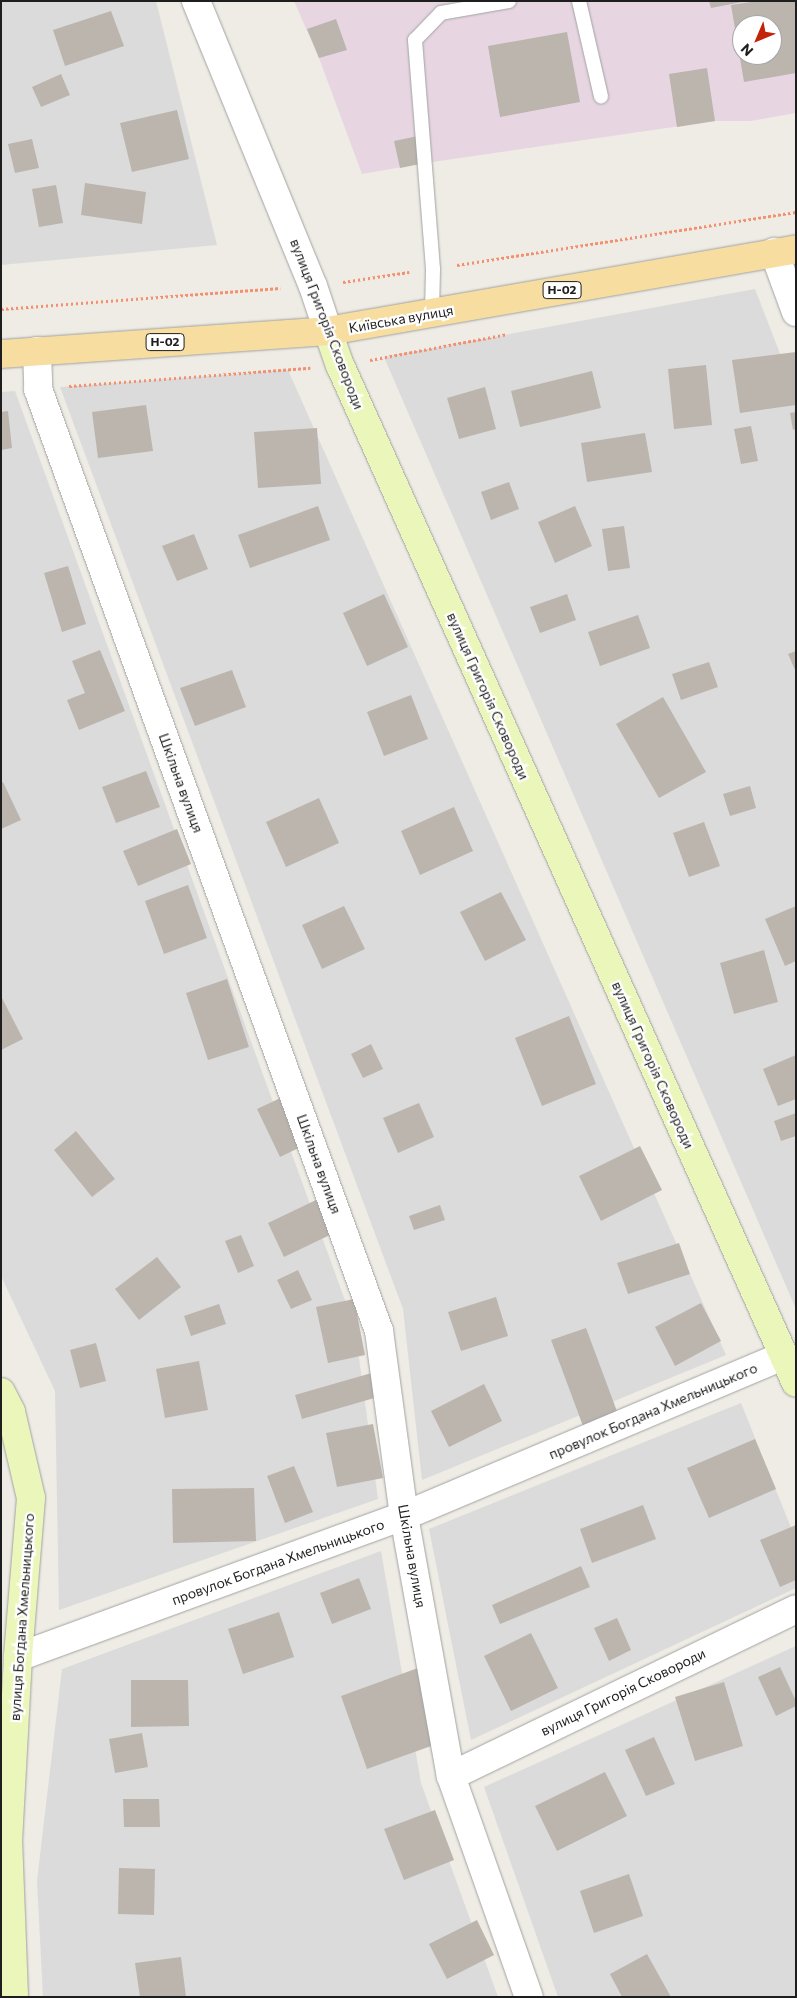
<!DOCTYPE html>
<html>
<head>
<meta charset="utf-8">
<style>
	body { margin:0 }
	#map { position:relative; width:797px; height:1998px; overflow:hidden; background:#eeece4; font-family:Commissioner,sans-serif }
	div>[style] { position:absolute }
	.residential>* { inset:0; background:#dcdbdb }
	.industrial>* { inset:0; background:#e7d6e2 }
	.building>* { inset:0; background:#bbb5ae }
	.path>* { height:3px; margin-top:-1.5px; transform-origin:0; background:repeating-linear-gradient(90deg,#f39070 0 2.5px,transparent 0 5px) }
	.roads { filter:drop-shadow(0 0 1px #a2a2a2) drop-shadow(0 0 1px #a2a2a2) }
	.lane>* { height:14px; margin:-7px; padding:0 7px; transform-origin:7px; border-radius:7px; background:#fff }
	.street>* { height:28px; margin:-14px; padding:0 14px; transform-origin:14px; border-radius:14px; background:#fff }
	.secondary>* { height:28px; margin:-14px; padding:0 14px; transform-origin:14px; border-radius:14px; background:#ebf6ba }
	.primary>* { height:28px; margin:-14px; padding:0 14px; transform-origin:14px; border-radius:14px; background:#f7dea0 }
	span { translate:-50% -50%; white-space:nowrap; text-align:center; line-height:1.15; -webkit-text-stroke:4.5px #fff; paint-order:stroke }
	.shield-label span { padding:1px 4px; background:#fff; border:1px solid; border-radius:4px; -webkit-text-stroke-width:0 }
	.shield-label { font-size:12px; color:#1e1e1e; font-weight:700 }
	.street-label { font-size:14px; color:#1e1e1e }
	.frame { position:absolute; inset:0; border:2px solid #1e1e1e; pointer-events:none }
	.north { position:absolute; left:732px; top:15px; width:50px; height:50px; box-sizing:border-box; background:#fff; border:1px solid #a5a5a5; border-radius:50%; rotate:225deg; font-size:14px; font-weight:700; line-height:20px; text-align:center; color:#1e1e1e }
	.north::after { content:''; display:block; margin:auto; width:18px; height:22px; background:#c22309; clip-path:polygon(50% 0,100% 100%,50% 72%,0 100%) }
</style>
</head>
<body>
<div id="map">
	<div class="residential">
		<div style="clip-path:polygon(1px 1px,156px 1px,217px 245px,1px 265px)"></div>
		<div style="clip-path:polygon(755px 289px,796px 395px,796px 1309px,384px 357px)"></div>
		<div style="clip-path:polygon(288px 370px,726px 1355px,422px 1480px,403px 1309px,60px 387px)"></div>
		<div style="clip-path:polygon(15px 391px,355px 1328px,378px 1499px,59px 1610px,55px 1391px,1px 1276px,1px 392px)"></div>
		<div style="clip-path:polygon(741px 1403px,796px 1540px,796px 1588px,471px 1740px,429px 1529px)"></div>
		<div style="clip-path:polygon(381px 1551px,421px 1783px,498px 1997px,43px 1997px,37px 1881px,62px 1669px)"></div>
		<div style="clip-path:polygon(796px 1646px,796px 1997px,558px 1997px,484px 1787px)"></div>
	</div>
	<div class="industrial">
		<div style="clip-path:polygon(evenodd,294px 1px,796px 1px,796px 113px,751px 121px,715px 121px,425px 163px,362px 174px,319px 58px,294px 1px,742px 25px,772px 25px,772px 55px,742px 55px,742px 25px)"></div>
	</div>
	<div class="building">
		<div style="clip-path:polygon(709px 1px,742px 1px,742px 2px,711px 8px)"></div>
		<div style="clip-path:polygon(evenodd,757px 1px,796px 1px,796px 73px,744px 82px,731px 5px,757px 1px,742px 25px,772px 25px,772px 55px,742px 55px,742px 25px)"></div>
		<div style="clip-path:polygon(111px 11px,124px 46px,65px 66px,53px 30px)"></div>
		<div style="clip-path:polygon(336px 19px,347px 50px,319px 58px,307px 29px)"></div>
		<div style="clip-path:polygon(567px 32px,580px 102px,500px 117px,488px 46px)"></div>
		<div style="clip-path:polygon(707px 68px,715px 121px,677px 127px,669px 74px)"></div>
		<div style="clip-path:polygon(61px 74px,70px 95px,41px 107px,32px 87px)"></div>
		<div style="clip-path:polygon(177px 110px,189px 159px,132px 172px,120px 123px)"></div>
		<div style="clip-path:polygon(418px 136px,425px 163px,400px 168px,394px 141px)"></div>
		<div style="clip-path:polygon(32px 139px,39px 168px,15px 173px,8px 144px)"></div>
		<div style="clip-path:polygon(85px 183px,146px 192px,142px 224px,81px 215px)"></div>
		<div style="clip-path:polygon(56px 185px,63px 223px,39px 227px,32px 189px)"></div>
		<div style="clip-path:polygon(796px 352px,796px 405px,740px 413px,732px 360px)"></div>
		<div style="clip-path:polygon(706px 365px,712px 425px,674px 429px,668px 369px)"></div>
		<div style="clip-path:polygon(592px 371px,601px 408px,520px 427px,511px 391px)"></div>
		<div style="clip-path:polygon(485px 387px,496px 429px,459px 439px,447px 398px)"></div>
		<div style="clip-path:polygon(146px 405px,153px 451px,98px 458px,92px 412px)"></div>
		<div style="clip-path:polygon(8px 411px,12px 448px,1px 450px,1px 412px)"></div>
		<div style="clip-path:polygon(796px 412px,796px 429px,793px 430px,790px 413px)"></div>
		<div style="clip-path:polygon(751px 426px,758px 461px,741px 464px,734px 429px)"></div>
		<div style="clip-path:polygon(317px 428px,321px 484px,258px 488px,254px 432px)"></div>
		<div style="clip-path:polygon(645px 433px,652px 472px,587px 482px,581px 443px)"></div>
		<div style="clip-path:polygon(509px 482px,519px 509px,491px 520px,481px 492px)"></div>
		<div style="clip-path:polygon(318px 506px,330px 540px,250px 568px,238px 535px)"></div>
		<div style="clip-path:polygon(575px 506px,592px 546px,555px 563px,538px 522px)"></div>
		<div style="clip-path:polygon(624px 526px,630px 568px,608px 571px,602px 529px)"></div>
		<div style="clip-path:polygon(194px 534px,208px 569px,177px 581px,162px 546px)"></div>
		<div style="clip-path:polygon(68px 566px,86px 624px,62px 632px,44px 573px)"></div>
		<div style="clip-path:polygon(384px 594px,408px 647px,367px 666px,343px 613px)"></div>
		<div style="clip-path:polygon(567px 594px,576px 620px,540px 633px,530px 607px)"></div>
		<div style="clip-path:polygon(638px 615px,650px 648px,600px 666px,588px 632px)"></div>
		<div style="clip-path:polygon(100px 650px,125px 711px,79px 730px,67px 700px,85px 693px,72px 661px)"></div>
		<div style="clip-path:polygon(796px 651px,796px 672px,788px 654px)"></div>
		<div style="clip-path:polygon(709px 662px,718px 687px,681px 700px,672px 674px)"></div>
		<div style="clip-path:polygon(232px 670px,246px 707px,195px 726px,180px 688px)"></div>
		<div style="clip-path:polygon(411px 695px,428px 739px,384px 756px,367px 712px)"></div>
		<div style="clip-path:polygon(663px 697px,706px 772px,659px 798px,616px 724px)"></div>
		<div style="clip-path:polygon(146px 771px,160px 807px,116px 823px,102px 787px)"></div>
		<div style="clip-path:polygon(3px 782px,21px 820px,1px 829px,1px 783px)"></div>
		<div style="clip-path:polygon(750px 786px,756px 808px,730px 816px,723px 794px)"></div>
		<div style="clip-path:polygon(319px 798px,339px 843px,286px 867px,266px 822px)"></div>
		<div style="clip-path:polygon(454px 807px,473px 851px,420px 875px,401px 831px)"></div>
		<div style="clip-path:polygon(704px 822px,720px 866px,689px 877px,673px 833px)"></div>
		<div style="clip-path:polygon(177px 829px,191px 864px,138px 886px,123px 851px)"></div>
		<div style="clip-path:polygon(188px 885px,207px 938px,164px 954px,145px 901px)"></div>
		<div style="clip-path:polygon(501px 892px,526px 940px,485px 961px,460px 912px)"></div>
		<div style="clip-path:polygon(344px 906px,365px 949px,322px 969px,302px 925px)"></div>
		<div style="clip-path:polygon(796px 906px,796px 961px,785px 966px,765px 919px)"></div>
		<div style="clip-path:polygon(764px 950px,778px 1002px,734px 1014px,720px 963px)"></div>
		<div style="clip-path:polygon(227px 979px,249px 1047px,208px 1060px,186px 993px)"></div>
		<div style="clip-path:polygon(1px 996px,23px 1039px,1px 1050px)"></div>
		<div style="clip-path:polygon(569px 1016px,596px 1084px,542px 1106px,515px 1038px)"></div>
		<div style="clip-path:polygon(371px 1044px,383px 1069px,363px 1078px,351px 1054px)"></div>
		<div style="clip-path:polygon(796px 1055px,796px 1099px,778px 1106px,763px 1069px)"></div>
		<div style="clip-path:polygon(289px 1094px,311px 1142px,280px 1157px,257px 1109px)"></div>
		<div style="clip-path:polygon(419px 1103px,434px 1137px,398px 1153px,383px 1118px)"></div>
		<div style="clip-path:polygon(796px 1113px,796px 1136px,781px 1141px,774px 1121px)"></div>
		<div style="clip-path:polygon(76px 1131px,115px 1179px,92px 1197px,54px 1150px)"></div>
		<div style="clip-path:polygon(640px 1146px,662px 1190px,601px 1221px,579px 1176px)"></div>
		<div style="clip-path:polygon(316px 1200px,332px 1234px,284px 1257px,268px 1223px)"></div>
		<div style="clip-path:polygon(440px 1205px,445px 1220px,414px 1230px,409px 1216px)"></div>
		<div style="clip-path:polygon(241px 1235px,254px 1266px,238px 1273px,225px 1241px)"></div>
		<div style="clip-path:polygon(679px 1243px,690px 1274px,628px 1294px,617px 1263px)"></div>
		<div style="clip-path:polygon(157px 1257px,181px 1287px,139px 1320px,115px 1289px)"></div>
		<div style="clip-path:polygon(298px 1270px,312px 1300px,291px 1309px,277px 1280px)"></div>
		<div style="clip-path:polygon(496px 1297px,508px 1336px,461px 1351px,448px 1312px)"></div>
		<div style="clip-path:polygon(354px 1299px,365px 1355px,328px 1363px,316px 1307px)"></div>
		<div style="clip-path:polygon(701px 1303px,721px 1341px,675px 1366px,655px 1327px)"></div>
		<div style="clip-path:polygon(219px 1304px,226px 1324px,191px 1336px,184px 1316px)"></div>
		<div style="clip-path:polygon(586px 1328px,618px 1414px,583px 1426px,551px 1340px)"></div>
		<div style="clip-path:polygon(96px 1343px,106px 1381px,80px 1388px,70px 1350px)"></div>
		<div style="clip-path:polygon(199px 1361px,208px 1410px,165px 1418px,156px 1369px)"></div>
		<div style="clip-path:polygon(382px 1370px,388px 1394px,302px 1419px,295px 1395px)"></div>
		<div style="clip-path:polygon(484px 1384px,502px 1421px,449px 1447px,431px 1411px)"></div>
		<div style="clip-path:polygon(373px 1424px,383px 1478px,337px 1487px,326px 1433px)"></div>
		<div style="clip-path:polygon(755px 1439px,776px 1489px,709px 1518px,687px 1468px)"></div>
		<div style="clip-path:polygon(294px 1466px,313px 1512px,285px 1523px,267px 1476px)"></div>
		<div style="clip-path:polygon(254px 1488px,256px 1541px,173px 1543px,172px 1489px)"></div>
		<div style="clip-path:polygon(643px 1505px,656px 1539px,592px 1563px,580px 1529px)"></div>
		<div style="clip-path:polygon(796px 1525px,796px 1580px,780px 1587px,760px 1540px)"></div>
		<div style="clip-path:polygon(581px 1566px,590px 1587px,500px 1624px,492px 1605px)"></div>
		<div style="clip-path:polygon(359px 1578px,371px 1609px,332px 1624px,320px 1593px)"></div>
		<div style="clip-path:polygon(279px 1612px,294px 1657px,243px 1674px,228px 1629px)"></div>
		<div style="clip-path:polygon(617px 1618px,631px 1650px,609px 1661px,594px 1628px)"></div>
		<div style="clip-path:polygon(531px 1633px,558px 1688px,511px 1711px,484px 1656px)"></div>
		<div style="clip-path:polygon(780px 1667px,796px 1701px,796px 1706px,776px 1716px,758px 1677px)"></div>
		<div style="clip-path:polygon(418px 1668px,445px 1741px,367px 1769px,341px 1696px)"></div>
		<div style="clip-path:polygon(131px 1680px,188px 1680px,189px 1726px,131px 1727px)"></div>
		<div style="clip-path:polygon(724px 1682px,743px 1746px,695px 1761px,675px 1697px)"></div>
		<div style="clip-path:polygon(142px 1733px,148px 1767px,115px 1773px,109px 1739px)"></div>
		<div style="clip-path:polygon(654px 1737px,675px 1784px,646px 1796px,625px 1750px)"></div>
		<div style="clip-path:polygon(605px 1772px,627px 1816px,557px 1851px,535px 1806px)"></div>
		<div style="clip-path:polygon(123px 1799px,159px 1799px,160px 1827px,124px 1827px)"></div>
		<div style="clip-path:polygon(435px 1810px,454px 1860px,404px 1880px,384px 1829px)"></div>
		<div style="clip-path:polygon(119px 1868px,155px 1869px,154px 1915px,118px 1914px)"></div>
		<div style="clip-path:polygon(629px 1874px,643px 1916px,594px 1933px,580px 1891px)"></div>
		<div style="clip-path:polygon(477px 1920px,494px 1955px,447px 1979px,429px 1944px)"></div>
		<div style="clip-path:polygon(647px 1954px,671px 1997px,622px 1997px,610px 1974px)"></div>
		<div style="clip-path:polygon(181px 1957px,186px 1997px,140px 1997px,135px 1963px)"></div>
	</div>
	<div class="path">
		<div style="left:457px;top:265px;width:343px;rotate:-8.9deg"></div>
		<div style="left:343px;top:282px;width:67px;rotate:-8.6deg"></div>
		<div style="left:1px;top:309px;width:280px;rotate:-4.3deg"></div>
		<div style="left:370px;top:360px;width:139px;rotate:-10.7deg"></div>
		<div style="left:69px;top:386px;width:242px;rotate:-4.3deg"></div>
	</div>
	<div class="roads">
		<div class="lane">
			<div style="left:579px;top:1px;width:98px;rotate:77deg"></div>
			<div style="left:432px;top:313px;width:44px;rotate:-88.7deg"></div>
			<div style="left:433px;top:269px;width:230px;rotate:-94.5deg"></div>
			<div style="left:415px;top:40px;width:37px;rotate:-46deg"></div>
			<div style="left:441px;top:13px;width:69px;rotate:-10deg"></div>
		</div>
		<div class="street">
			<div style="left:196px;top:1px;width:308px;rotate:67.7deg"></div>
			<div style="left:313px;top:286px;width:47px;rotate:71.6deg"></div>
			<div style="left:774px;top:252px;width:64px;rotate:69.9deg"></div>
			<div style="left:37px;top:351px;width:38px;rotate:88deg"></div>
			<div style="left:38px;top:389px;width:1002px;rotate:70.1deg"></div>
			<div style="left:379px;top:1331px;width:187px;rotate:82.3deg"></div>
			<div style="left:404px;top:1516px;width:264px;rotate:79.8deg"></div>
			<div style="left:451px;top:1776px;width:234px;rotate:70.6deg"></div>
			<div style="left:18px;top:1657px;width:411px;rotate:-20.1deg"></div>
			<div style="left:404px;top:1516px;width:411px;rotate:-22.9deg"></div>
			<div style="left:451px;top:1776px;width:383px;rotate:-25.8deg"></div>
		</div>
		<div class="secondary">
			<div style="left:328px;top:331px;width:36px;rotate:71deg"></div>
			<div style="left:340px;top:365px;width:1115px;rotate:65.87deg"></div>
			<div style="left:1px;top:1392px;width:22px;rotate:63deg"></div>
			<div style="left:11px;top:1412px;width:88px;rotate:76.9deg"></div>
			<div style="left:31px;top:1498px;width:160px;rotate:94.7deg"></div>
			<div style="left:18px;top:1657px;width:182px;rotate:93.1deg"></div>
			<div style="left:8px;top:1839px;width:158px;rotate:87.8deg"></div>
		</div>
		<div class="primary">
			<div style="left:1px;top:354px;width:328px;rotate:-4deg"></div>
			<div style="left:328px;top:331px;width:475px;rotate:-9.9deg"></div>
		</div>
	</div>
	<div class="shield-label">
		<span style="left:562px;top:290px">Н-02</span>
		<span style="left:165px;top:342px">Н-02</span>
	</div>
	<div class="street-label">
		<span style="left:401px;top:319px;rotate:-10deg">Київська вулиця</span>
		<span style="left:327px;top:324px;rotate:69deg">вулиця Григорія Сковороди</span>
		<span style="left:488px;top:696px;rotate:66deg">вулиця Григорія Сковороди</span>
		<span style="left:181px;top:783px;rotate:70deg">Шкільна вулиця</span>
		<span style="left:653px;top:1065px;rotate:66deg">вулиця Григорія Сковороди</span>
		<span style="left:319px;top:1164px;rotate:70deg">Шкільна вулиця</span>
		<span style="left:653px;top:1411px;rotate:-23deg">провулок Богдана Хмельницького</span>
		<span style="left:412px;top:1556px;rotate:80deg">Шкільна вулиця</span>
		<span style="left:278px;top:1562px;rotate:-20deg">провулок Богдана Хмельницького</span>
		<span style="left:22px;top:1617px;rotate:-86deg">вулиця Богдана Хмельницького</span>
		<span style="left:623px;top:1692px;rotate:-26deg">вулиця Григорія Сковороди</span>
	</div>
	<div class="frame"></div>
	<div class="north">N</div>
</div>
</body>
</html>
